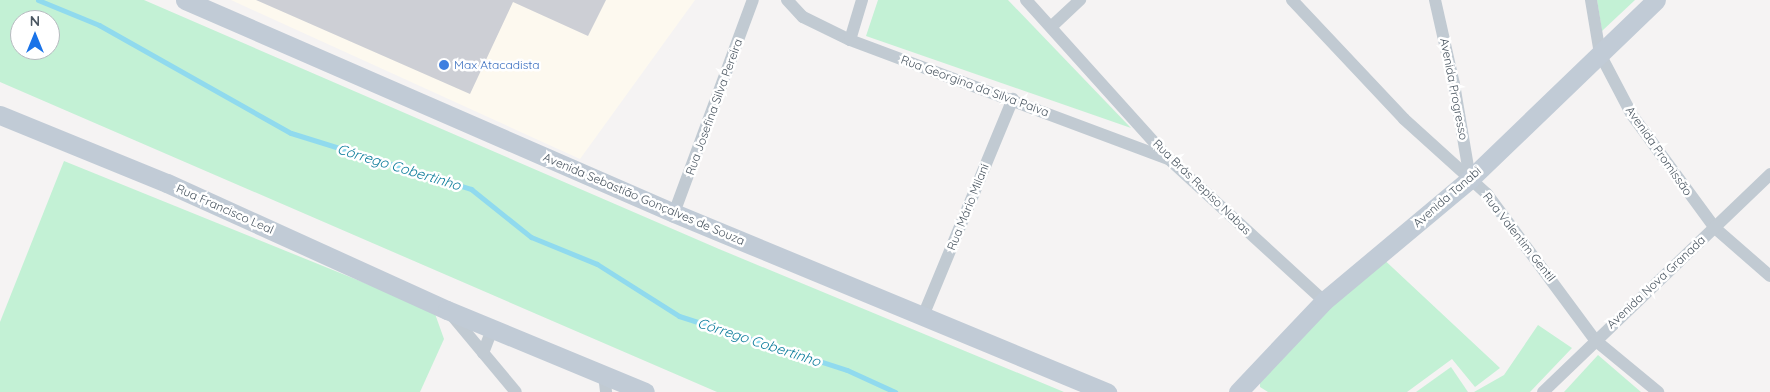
<!DOCTYPE html>
<html>
<head>
<meta charset="utf-8">
<style>
	body { margin:0 }
	#map { position:relative; width:1770px; height:392px; overflow:hidden; background:#f5f3f3; font-family:Quicksand,sans-serif }
	div>[style] { position:absolute }
	.commercial>* { inset:0; background:#fdf9ef }
	.green>* { inset:0; background:#c3f1d5 }
	.stream>* { height:5px; margin:-2.5px; padding:0 2.5px; transform-origin:2.5px; border-radius:2.5px; background:#90daee }
	.building>* { inset:0; background:#cdcfd5 }
	.street>* { height:12px; margin:-6px; padding:0 6px; transform-origin:6px; border-radius:6px; background:#c1cad2 }
	.secondary>* { height:19px; margin:-9.5px; padding:0 9.5px; transform-origin:9.5px; border-radius:9.5px; background:#c1cbd6 }
	.dots>* { width:14px; height:14px; translate:-50% -50%; box-sizing:border-box; border:2px solid #fff; border-radius:50% }
	span { translate:-50% -50%; white-space:nowrap; text-align:center; line-height:1.15; -webkit-text-stroke:5px #fff; paint-order:stroke }
	.shop-label { font-size:12px; color:#366cbe }
	.left { translate:0 -50%; text-align:left }
	.street-label { font-size:12px; color:#4a5661 }
	.water-label { font-size:14px; color:#0c7c9b; font-style:italic }
	.north { position:absolute; left:10px; top:10px; width:50px; height:50px; box-sizing:border-box; background:#fff; border:1px solid #b7bbc0; border-radius:50%; rotate:0deg; font-size:14px; font-weight:700; line-height:20px; text-align:center; color:#4a5661 }
	.north::after { content:''; display:block; margin:auto; width:18px; height:22px; background:#1a73e8; clip-path:polygon(50% 0,100% 100%,50% 72%,0 100%) }
</style>
</head>
<body>
<div id="map">
	<div class="commercial">
		<div style="clip-path:polygon(231px 0,695px 0,580px 159px)"></div>
	</div>
	<div class="green">
		<div style="clip-path:polygon(evenodd,0 0,144px 0,719px 249px,1064px 392px,717px 392px,0 82px,0 0,20px 20px,50px 20px,50px 50px,20px 50px,20px 20px)"></div>
		<div style="clip-path:polygon(878px 0,1008px 0,1131px 128px,866px 36px)"></div>
		<div style="clip-path:polygon(1597px 0,1635px 0,1602px 31px)"></div>
		<div style="clip-path:polygon(64px 161px,434px 311px,444px 339px,420px 392px,0 392px,0 322px)"></div>
		<div style="clip-path:polygon(1378px 254px,1500px 368px,1475px 387px,1452px 359px,1407px 392px,1268px 392px,1260px 387px,1260px 379px)"></div>
		<div style="clip-path:polygon(1538px 325px,1572px 348px,1530px 392px,1474px 392px,1504px 375px)"></div>
		<div style="clip-path:polygon(1598px 355px,1641px 392px,1564px 392px)"></div>
		<div style="clip-path:polygon(1451px 367px,1468px 392px,1416px 392px)"></div>
	</div>
	<div class="stream">
		<div style="left:38px;top:0;width:66px;rotate:22.3deg"></div>
		<div style="left:99px;top:25px;width:220px;rotate:29.4deg"></div>
		<div style="left:291px;top:133px;width:189px;rotate:17.3deg"></div>
		<div style="left:471px;top:189px;width:77px;rotate:38.7deg"></div>
		<div style="left:531px;top:237px;width:71px;rotate:22.2deg"></div>
		<div style="left:597px;top:264px;width:97px;rotate:32.4deg"></div>
		<div style="left:679px;top:316px;width:176px;rotate:17.8deg"></div>
		<div style="left:847px;top:370px;width:53px;rotate:24.6deg"></div>
	</div>
	<div class="building">
		<div style="clip-path:polygon(256px 0,606px 0,588px 36px,513px 2px,470px 94px)"></div>
	</div>
	<div class="street">
		<div style="left:787px;top:0;width:23px;rotate:47deg"></div>
		<div style="left:803px;top:17px;width:52px;rotate:26.1deg"></div>
		<div style="left:850px;top:40px;width:340px;rotate:20.5deg"></div>
		<div style="left:1026px;top:0;width:215px;rotate:48deg"></div>
		<div style="left:1170px;top:160px;width:209px;rotate:42.5deg"></div>
		<div style="left:1292px;top:0;width:163px;rotate:46.7deg"></div>
		<div style="left:1404px;top:119px;width:112px;rotate:42.1deg"></div>
		<div style="left:1487px;top:194px;width:182px;rotate:53.5deg"></div>
		<div style="left:1595px;top:340px;width:82px;rotate:39.5deg"></div>
		<div style="left:1435px;top:0;width:86px;rotate:77.3deg"></div>
		<div style="left:1454px;top:84px;width:96px;rotate:80.4deg"></div>
		<div style="left:1591px;top:0;width:55px;rotate:80.5deg"></div>
		<div style="left:1600px;top:54px;width:69px;rotate:62.3deg"></div>
		<div style="left:1632px;top:115px;width:140px;rotate:53.7deg"></div>
		<div style="left:1715px;top:228px;width:73px;rotate:41.1deg"></div>
		<div style="left:1051px;top:27px;width:40px;rotate:-43deg"></div>
		<div style="left:850px;top:40px;width:42px;rotate:-73.3deg"></div>
		<div style="left:674px;top:213px;width:227px;rotate:-69.7deg"></div>
		<div style="left:449px;top:312px;width:104px;rotate:50.1deg"></div>
		<div style="left:923px;top:316px;width:235px;rotate:-67.5deg"></div>
		<div style="left:483px;top:353px;width:26px;rotate:-69deg"></div>
		<div style="left:604px;top:375px;width:17px;rotate:83deg"></div>
		<div style="left:1543px;top:392px;width:315px;rotate:-43.8deg"></div>
	</div>
	<div class="secondary">
		<div style="left:185px;top:0;width:533px;rotate:23.54deg"></div>
		<div style="left:674px;top:213px;width:469px;rotate:22.5deg"></div>
		<div style="left:0;top:115px;width:180px;rotate:22.2deg"></div>
		<div style="left:167px;top:183px;width:307px;rotate:24.4deg"></div>
		<div style="left:447px;top:310px;width:214px;rotate:22.5deg"></div>
		<div style="left:1238px;top:392px;width:125px;rotate:-46.6deg"></div>
		<div style="left:1324px;top:301px;width:190px;rotate:-39.9deg"></div>
		<div style="left:1470px;top:179px;width:258px;rotate:-43.9deg"></div>
	</div>
	<div class="dots">
		<div style="left:444px;top:65px;background:#3f7fe0"></div>
	</div>
	<div class="shop-label">
		<span class="left" style="left:454px;top:65px">Max Atacadista</span>
	</div>
	<div class="street-label">
		<span style="left:975px;top:86px;rotate:20deg">Rua Georgina da Silva Paiva</span>
		<span style="left:1454px;top:89px;rotate:79deg">Avenida Progresso</span>
		<span style="left:714px;top:107px;rotate:-70deg">Rua Josefina Silva Pereira</span>
		<span style="left:1659px;top:151px;rotate:55deg">Avenida Promissão</span>
		<span style="left:1202px;top:187px;rotate:44deg">Rua Brás Repiso Nabas</span>
		<span style="left:1447px;top:197px;rotate:-41deg">Avenida Tanabi</span>
		<span style="left:644px;top:199px;rotate:23deg">Avenida Sebastião Gonçalves de Souza</span>
		<span style="left:968px;top:207px;rotate:-68deg">Rua Mário Milani</span>
		<span style="left:225px;top:209px;rotate:24deg">Rua Francisco Leal</span>
		<span style="left:1519px;top:237px;rotate:52deg">Rua Valentim Gentil</span>
		<span style="left:1656px;top:282px;rotate:-43deg">Avenida Nova Granada</span>
	</div>
	<div class="water-label">
		<span style="left:399px;top:167px;rotate:17deg">Córrego Cobertinho</span>
		<span style="left:759px;top:342px;rotate:18deg">Córrego Cobertinho</span>
	</div>
	<div class="north">N</div>
</div>
</body>
</html>
